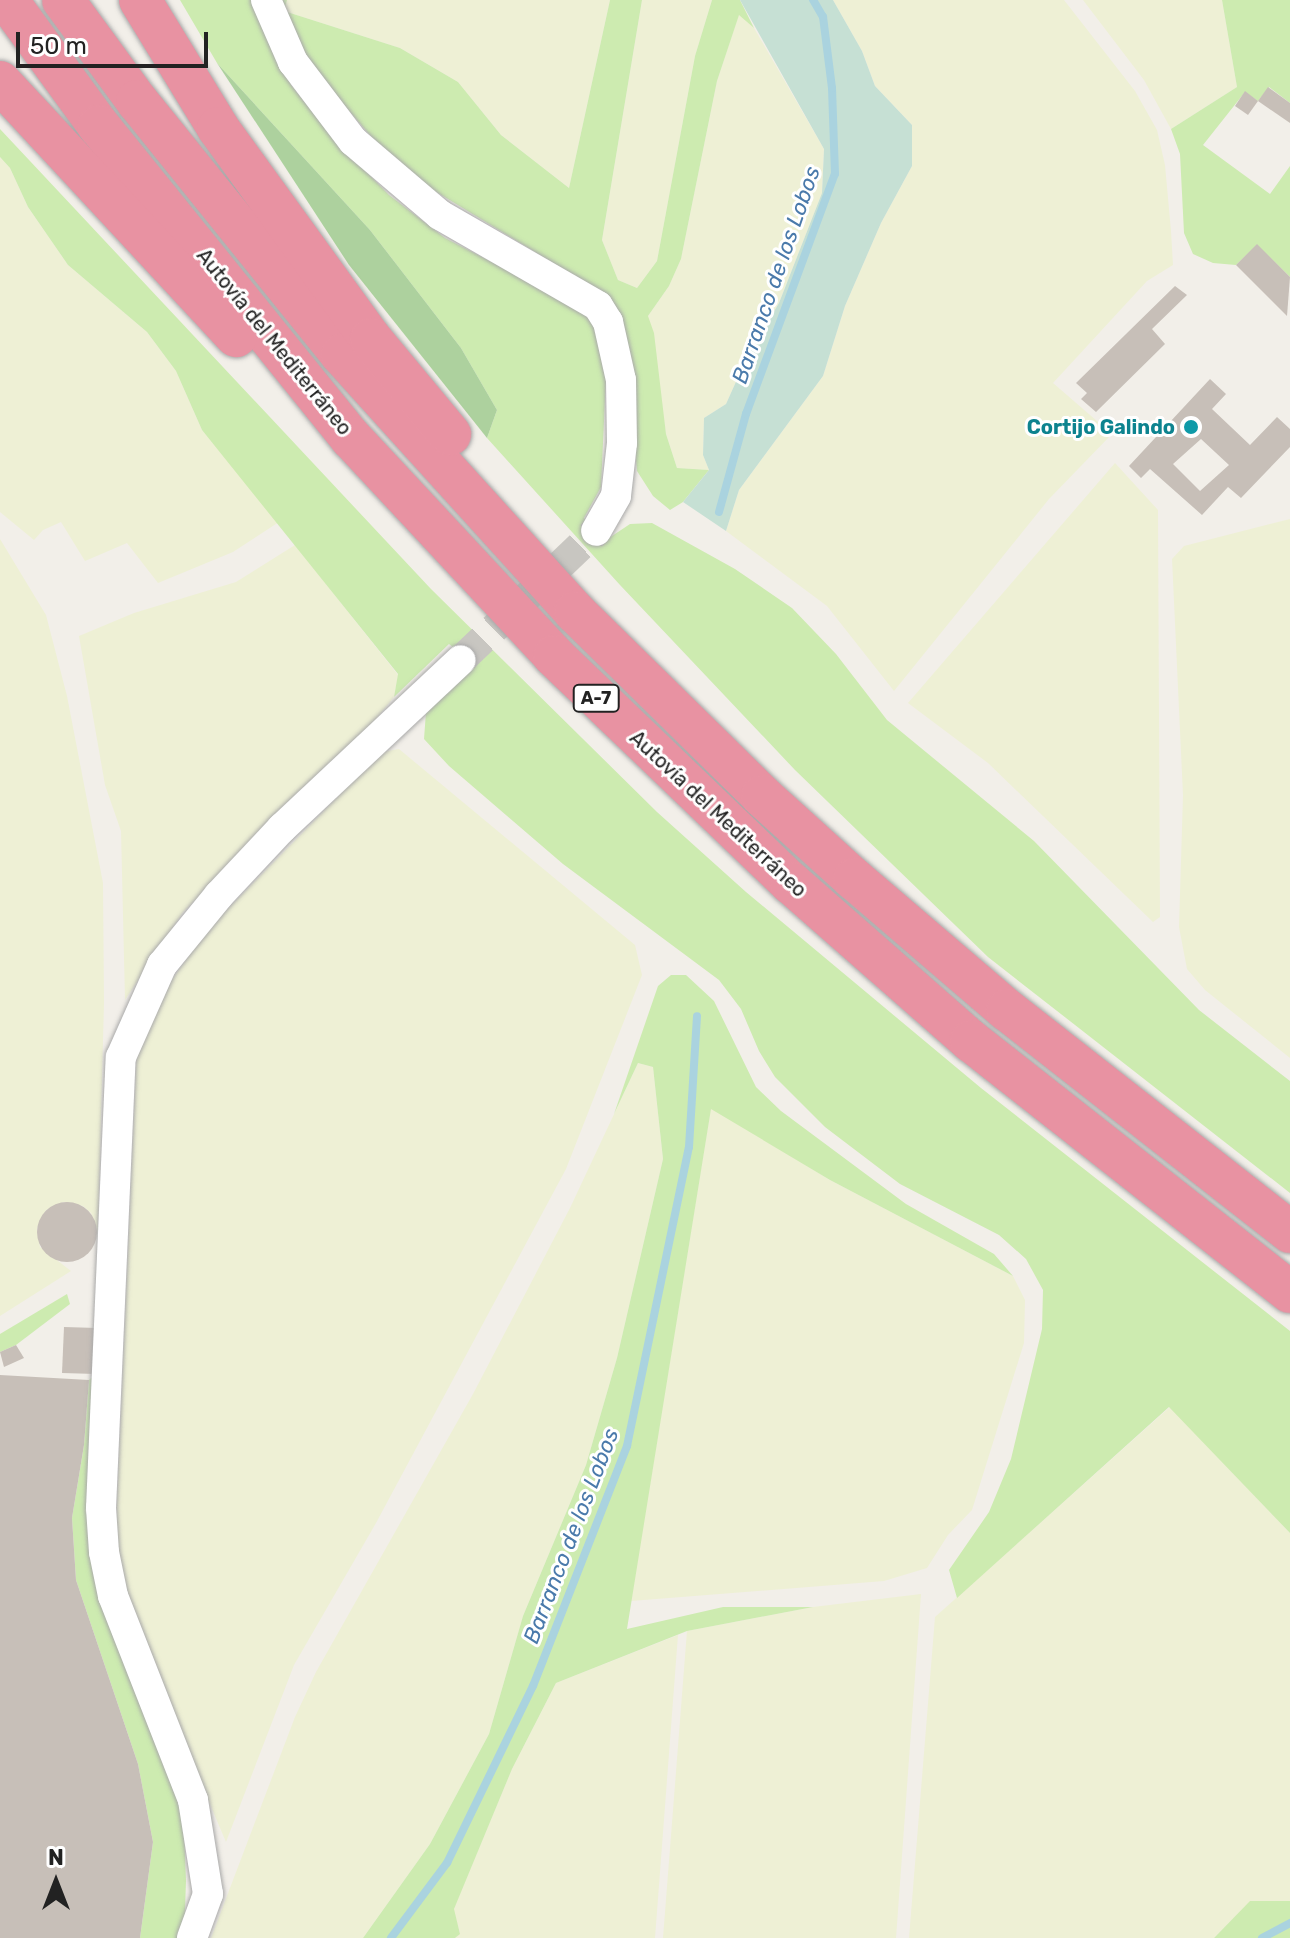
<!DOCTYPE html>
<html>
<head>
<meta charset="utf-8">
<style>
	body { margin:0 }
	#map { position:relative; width:1290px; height:1938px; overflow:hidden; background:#f2efe9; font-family:Rubik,sans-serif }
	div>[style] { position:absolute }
	.farmland>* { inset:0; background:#eef0d5 }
	.grass>* { inset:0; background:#cdebb0 }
	.forest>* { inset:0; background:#add19e }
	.wetland>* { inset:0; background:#c6e0d4 }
	.stream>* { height:8px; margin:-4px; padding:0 4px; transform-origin:4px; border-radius:4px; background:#aad3df }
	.building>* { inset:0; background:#c7bfb8 }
	.round { border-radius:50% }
	.minor-tunnel>* { height:30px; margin-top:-15px; transform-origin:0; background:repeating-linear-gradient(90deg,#c8c6c1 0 30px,transparent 0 45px) }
	.roads { filter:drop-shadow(0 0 2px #a9a9a9) drop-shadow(0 0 2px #a9a9a9) }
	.minor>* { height:30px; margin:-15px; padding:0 15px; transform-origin:15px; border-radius:15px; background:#fff }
	.highway>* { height:42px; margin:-21px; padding:0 21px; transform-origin:21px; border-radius:21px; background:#e892a2 }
	.dots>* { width:22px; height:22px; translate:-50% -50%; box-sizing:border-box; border:4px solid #fff; border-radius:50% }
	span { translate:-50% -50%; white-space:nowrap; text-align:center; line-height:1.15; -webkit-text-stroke:6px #fff; paint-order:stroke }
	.shield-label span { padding:2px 6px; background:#fff; border:2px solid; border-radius:6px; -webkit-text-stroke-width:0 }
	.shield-label { font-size:18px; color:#222; font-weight:700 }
	.street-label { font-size:20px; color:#222 }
	.culture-label { font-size:20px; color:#0d838f; font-weight:700 }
	.right { translate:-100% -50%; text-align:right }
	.water-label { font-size:22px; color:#4a7aab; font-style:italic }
	.north { position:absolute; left:16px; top:1842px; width:80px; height:80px; -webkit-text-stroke:6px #fff; paint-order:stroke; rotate:0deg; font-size:22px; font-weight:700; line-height:32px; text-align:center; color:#222 }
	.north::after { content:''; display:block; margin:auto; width:28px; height:36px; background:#222; clip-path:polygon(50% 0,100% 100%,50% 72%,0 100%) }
	.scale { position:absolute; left:16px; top:32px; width:192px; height:36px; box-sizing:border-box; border:4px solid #222; border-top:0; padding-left:10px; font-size:24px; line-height:28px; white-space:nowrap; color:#222; -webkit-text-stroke:6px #fff; paint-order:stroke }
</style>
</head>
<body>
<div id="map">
	<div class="farmland">
		<div style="clip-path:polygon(287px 0,610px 0,569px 188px,501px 135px,458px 82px,400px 48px,284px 11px)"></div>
		<div style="clip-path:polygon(642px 0,712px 0,695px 56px,657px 261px,637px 288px,618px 280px,602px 240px)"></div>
		<div style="clip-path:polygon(833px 0,1064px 0,1135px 91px,1157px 130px,1165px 165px,1171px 231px,1173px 265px,1147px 281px,1053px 383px,1112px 434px,1049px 499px,894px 691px,827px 606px,726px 531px,739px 490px,823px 376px,845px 306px,881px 223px,912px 166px,912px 125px,875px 86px,862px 51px)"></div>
		<div style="clip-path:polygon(1083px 0,1222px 0,1237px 87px,1171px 129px,1144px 80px)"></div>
		<div style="clip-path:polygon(739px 14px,754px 28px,824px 149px,822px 193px,779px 303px,748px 355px,726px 404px,704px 418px,703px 455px,709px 470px,677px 468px,666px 434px,648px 316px,669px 286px,681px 259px,717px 81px)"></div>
		<div style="clip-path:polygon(0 157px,10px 168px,28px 207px,68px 265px,147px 332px,176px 371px,202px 430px,279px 522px,233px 552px,158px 583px,127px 543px,85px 561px,61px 522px,43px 530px,34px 540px,0 512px)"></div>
		<div style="clip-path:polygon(1115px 463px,1158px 510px,1160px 917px,1153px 922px,988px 763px,908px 703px)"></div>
		<div style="clip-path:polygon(1290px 519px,1290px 1058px,1205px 990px,1187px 969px,1179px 927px,1183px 795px,1172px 559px,1184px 546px)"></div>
		<div style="clip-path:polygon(0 539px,46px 615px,67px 696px,103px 883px,104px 1003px,98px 1232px,91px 1213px,83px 1206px,64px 1202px,46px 1210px,37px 1228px,40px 1247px,71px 1271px,0 1316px)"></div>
		<div style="clip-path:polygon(295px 545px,398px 675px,394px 697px,363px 735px,183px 912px,125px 1000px,121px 831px,105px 785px,79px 636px,134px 613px,236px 582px)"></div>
		<div style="clip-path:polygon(399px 749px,635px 945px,642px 975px,566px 1169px,376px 1523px,294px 1665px,226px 1842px,148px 1658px,125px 1591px,115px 1549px,137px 1047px,151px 1010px,206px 931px,382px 752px)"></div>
		<div style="clip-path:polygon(638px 1063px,653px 1067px,663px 1159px,617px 1358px,586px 1465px,523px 1616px,489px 1734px,430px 1844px,363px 1938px,211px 1938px,295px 1717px,316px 1672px,473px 1394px,570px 1208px)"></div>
		<div style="clip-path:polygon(711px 1108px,830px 1180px,1013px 1276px,1025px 1300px,1024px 1343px,972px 1510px,948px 1535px,927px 1568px,884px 1581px,631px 1601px)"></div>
		<div style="clip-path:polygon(1170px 1407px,1290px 1533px,1290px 1901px,1250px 1902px,1214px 1938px,909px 1938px,935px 1617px)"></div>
		<div style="clip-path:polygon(921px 1594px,896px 1938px,663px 1938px,687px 1631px,813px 1607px)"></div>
		<div style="clip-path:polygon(678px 1635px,655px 1938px,455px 1938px,460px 1933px,453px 1910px,512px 1769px,556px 1683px)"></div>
	</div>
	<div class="grass">
		<div style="clip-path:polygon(180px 0,256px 0,291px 85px,334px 139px,389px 195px,445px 238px,583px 309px,601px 329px,606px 377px,601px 487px,584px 518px,603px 542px,630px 524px,652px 523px,735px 569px,792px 608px,836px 654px,887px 720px,1034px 841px,1199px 1010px,1290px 1081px,1290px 1193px,988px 957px,795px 770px,620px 585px,487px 438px,497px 410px,461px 348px,370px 230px,217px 63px)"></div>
		<div style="clip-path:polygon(280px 0,287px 0,284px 11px,400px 48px,458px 82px,501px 135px,569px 188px,610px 0,642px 0,602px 240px,618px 280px,637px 288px,657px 261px,695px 56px,712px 0,740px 0,754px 28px,739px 15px,717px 81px,681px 259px,669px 286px,648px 316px,654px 333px,666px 434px,677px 468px,709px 470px,683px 502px,670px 510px,653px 496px,637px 471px,624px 333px,615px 310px,601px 292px,415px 179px,375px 141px,308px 63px,284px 11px)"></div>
		<div style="clip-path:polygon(1222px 0,1290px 0,1290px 103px,1269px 87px,1258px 101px,1245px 92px,1203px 145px,1270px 194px,1290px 166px,1290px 277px,1257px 245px,1236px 265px,1213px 263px,1193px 254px,1184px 233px,1180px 154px,1171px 129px,1237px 87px)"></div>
		<div style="clip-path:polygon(0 129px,431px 589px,657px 812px,746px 892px,981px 1088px,1290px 1331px,1290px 1533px,1169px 1407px,957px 1598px,949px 1570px,989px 1512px,1011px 1459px,1042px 1329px,1043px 1290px,1026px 1259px,999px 1235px,900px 1184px,825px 1127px,775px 1077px,759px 1051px,741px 1009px,719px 980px,563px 864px,449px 766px,424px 739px,426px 712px,473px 664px,449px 644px,394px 697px,398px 674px,202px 430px,176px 371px,147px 332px,68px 265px,28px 207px,10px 168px,0 157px)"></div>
		<div style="clip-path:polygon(671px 975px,686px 975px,714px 1001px,756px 1087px,781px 1111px,906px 1204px,994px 1254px,1013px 1276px,830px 1180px,711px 1109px,627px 1629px,723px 1607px,813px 1607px,687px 1631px,556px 1683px,512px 1769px,454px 1909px,460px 1934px,455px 1938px,363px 1938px,430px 1844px,489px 1734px,523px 1616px,586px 1465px,617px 1358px,663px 1159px,653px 1067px,638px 1063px,614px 1114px,658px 986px)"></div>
		<div style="clip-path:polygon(67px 1294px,70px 1304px,16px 1345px,0 1352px,0 1334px)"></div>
		<div style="clip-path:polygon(96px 1374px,90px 1537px,183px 1802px,186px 1881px,184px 1938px,140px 1938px,153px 1842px,138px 1764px,76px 1580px,72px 1518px,84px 1445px,89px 1380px)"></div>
		<div style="clip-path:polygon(1250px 1901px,1290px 1901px,1290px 1938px,1214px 1938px)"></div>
	</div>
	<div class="forest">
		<div style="clip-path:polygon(217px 63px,370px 230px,461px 348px,497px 410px,487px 438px,349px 265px)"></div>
	</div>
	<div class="wetland">
		<div style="clip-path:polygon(740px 0,833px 0,862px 51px,875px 86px,912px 125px,912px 166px,881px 223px,845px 306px,823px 376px,739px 490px,726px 531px,683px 502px,709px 470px,703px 455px,704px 418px,726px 404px,748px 355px,779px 303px,822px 193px,824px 149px)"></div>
	</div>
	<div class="stream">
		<div style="left:719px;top:512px;width:102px;rotate:-74.6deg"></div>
		<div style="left:746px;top:414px;width:256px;rotate:-69.7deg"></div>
		<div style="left:835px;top:174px;width:86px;rotate:-92deg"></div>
		<div style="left:832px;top:88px;width:72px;rotate:-97.2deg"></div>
		<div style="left:823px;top:17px;width:20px;rotate:-120deg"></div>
		<div style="left:391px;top:1938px;width:94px;rotate:-53.3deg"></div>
		<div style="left:447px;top:1863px;width:197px;rotate:-64.1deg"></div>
		<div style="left:533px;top:1686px;width:258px;rotate:-68.6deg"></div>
		<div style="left:627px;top:1446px;width:305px;rotate:-78.3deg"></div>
		<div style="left:689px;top:1147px;width:131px;rotate:-86.5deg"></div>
		<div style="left:1262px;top:1938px;width:32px;rotate:-28deg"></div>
	</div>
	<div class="building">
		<div style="clip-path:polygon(1268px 87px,1290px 103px,1290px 123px,1258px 101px)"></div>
		<div style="clip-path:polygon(1245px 91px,1258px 101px,1248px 115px,1235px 106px)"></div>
		<div style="clip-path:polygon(1257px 244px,1290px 277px,1287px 316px,1236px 265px)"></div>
		<div style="clip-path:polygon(1175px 286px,1187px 295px,1152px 329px,1165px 344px,1096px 412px,1081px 399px,1087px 393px,1076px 383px)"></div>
		<div style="clip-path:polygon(evenodd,1210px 379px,1226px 394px,1212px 409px,1250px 445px,1277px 417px,1290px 429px,1290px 447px,1241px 498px,1228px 487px,1202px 515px,1150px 469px,1141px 478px,1129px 466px,1210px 379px,1201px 439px,1229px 465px,1200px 491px,1173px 464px,1201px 439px)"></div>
		<div class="round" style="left:37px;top:1202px;width:60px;height:60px"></div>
		<div style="clip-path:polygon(64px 1327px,97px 1328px,96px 1374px,62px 1373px)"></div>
		<div style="clip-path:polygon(16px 1345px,24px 1358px,4px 1367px,0 1352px)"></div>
		<div style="clip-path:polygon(0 1375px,89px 1380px,84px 1445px,72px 1518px,76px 1580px,138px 1764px,153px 1842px,140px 1938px,0 1938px)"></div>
	</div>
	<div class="minor-tunnel">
		<div style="left:461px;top:660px;width:187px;rotate:-43.7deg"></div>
	</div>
	<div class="roads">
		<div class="minor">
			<div style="left:266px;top:0;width:68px;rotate:66.5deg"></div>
			<div style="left:293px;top:62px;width:99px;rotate:52.8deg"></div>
			<div style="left:353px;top:141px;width:114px;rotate:40.4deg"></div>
			<div style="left:440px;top:215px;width:182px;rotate:29.9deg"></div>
			<div style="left:598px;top:306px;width:19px;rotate:58deg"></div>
			<div style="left:608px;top:322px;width:59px;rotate:77.4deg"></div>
			<div style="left:621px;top:380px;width:63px;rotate:89.1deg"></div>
			<div style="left:622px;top:443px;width:53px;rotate:96.5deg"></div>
			<div style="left:616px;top:496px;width:40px;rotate:119.7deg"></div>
			<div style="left:192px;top:1938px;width:47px;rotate:-70deg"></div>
			<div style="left:208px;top:1894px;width:95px;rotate:-99.1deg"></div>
			<div style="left:193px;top:1800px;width:219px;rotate:-111.4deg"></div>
			<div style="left:113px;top:1596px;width:45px;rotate:-101.6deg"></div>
			<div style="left:104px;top:1552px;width:44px;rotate:-93.9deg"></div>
			<div style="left:101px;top:1508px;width:451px;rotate:-87.5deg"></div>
			<div style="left:121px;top:1057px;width:101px;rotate:-66deg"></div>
			<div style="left:162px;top:965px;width:90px;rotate:-50.8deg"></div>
			<div style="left:219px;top:895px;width:92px;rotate:-46.8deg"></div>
			<div style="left:282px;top:828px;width:245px;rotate:-43.2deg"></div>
		</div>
		<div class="highway">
			<div style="left:7px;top:0;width:156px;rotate:53.9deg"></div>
			<div style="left:99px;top:126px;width:401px;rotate:51.1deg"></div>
			<div style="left:351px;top:438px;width:298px;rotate:47deg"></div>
			<div style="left:554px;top:656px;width:328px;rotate:43.8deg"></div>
			<div style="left:791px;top:883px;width:240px;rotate:41.3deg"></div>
			<div style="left:971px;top:1041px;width:406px;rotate:38.2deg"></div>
			<div style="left:63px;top:0;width:125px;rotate:53.8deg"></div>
			<div style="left:137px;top:101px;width:326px;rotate:51.1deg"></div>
			<div style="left:342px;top:355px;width:347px;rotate:47.8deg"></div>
			<div style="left:575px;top:612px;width:262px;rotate:44.5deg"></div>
			<div style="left:762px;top:796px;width:124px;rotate:42.1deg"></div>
			<div style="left:854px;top:879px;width:201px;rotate:40.6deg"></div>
			<div style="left:1007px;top:1010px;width:360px;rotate:38.1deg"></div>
			<div style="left:140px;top:0;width:150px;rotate:58.6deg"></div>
			<div style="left:218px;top:128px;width:261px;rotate:54.1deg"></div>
			<div style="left:371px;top:339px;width:124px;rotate:50.3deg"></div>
			<div style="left:0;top:82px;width:347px;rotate:47.1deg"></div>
		</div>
	</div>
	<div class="dots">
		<div style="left:1191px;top:427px;background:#0f9aa8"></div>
	</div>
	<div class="shield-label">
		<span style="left:596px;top:698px">A-7</span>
	</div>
	<div class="street-label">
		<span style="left:274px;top:342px;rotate:51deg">Autovía del Mediterráneo</span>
		<span style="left:718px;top:814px;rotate:43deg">Autovía del Mediterráneo</span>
	</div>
	<div class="culture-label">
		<span class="right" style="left:1175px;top:427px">Cortijo Galindo</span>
	</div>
	<div class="water-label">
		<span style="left:776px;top:275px;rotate:-71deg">Barranco de los Lobos</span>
		<span style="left:571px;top:1536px;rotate:-69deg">Barranco de los Lobos</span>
	</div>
	<div class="north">N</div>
	<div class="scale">50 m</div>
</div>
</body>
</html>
